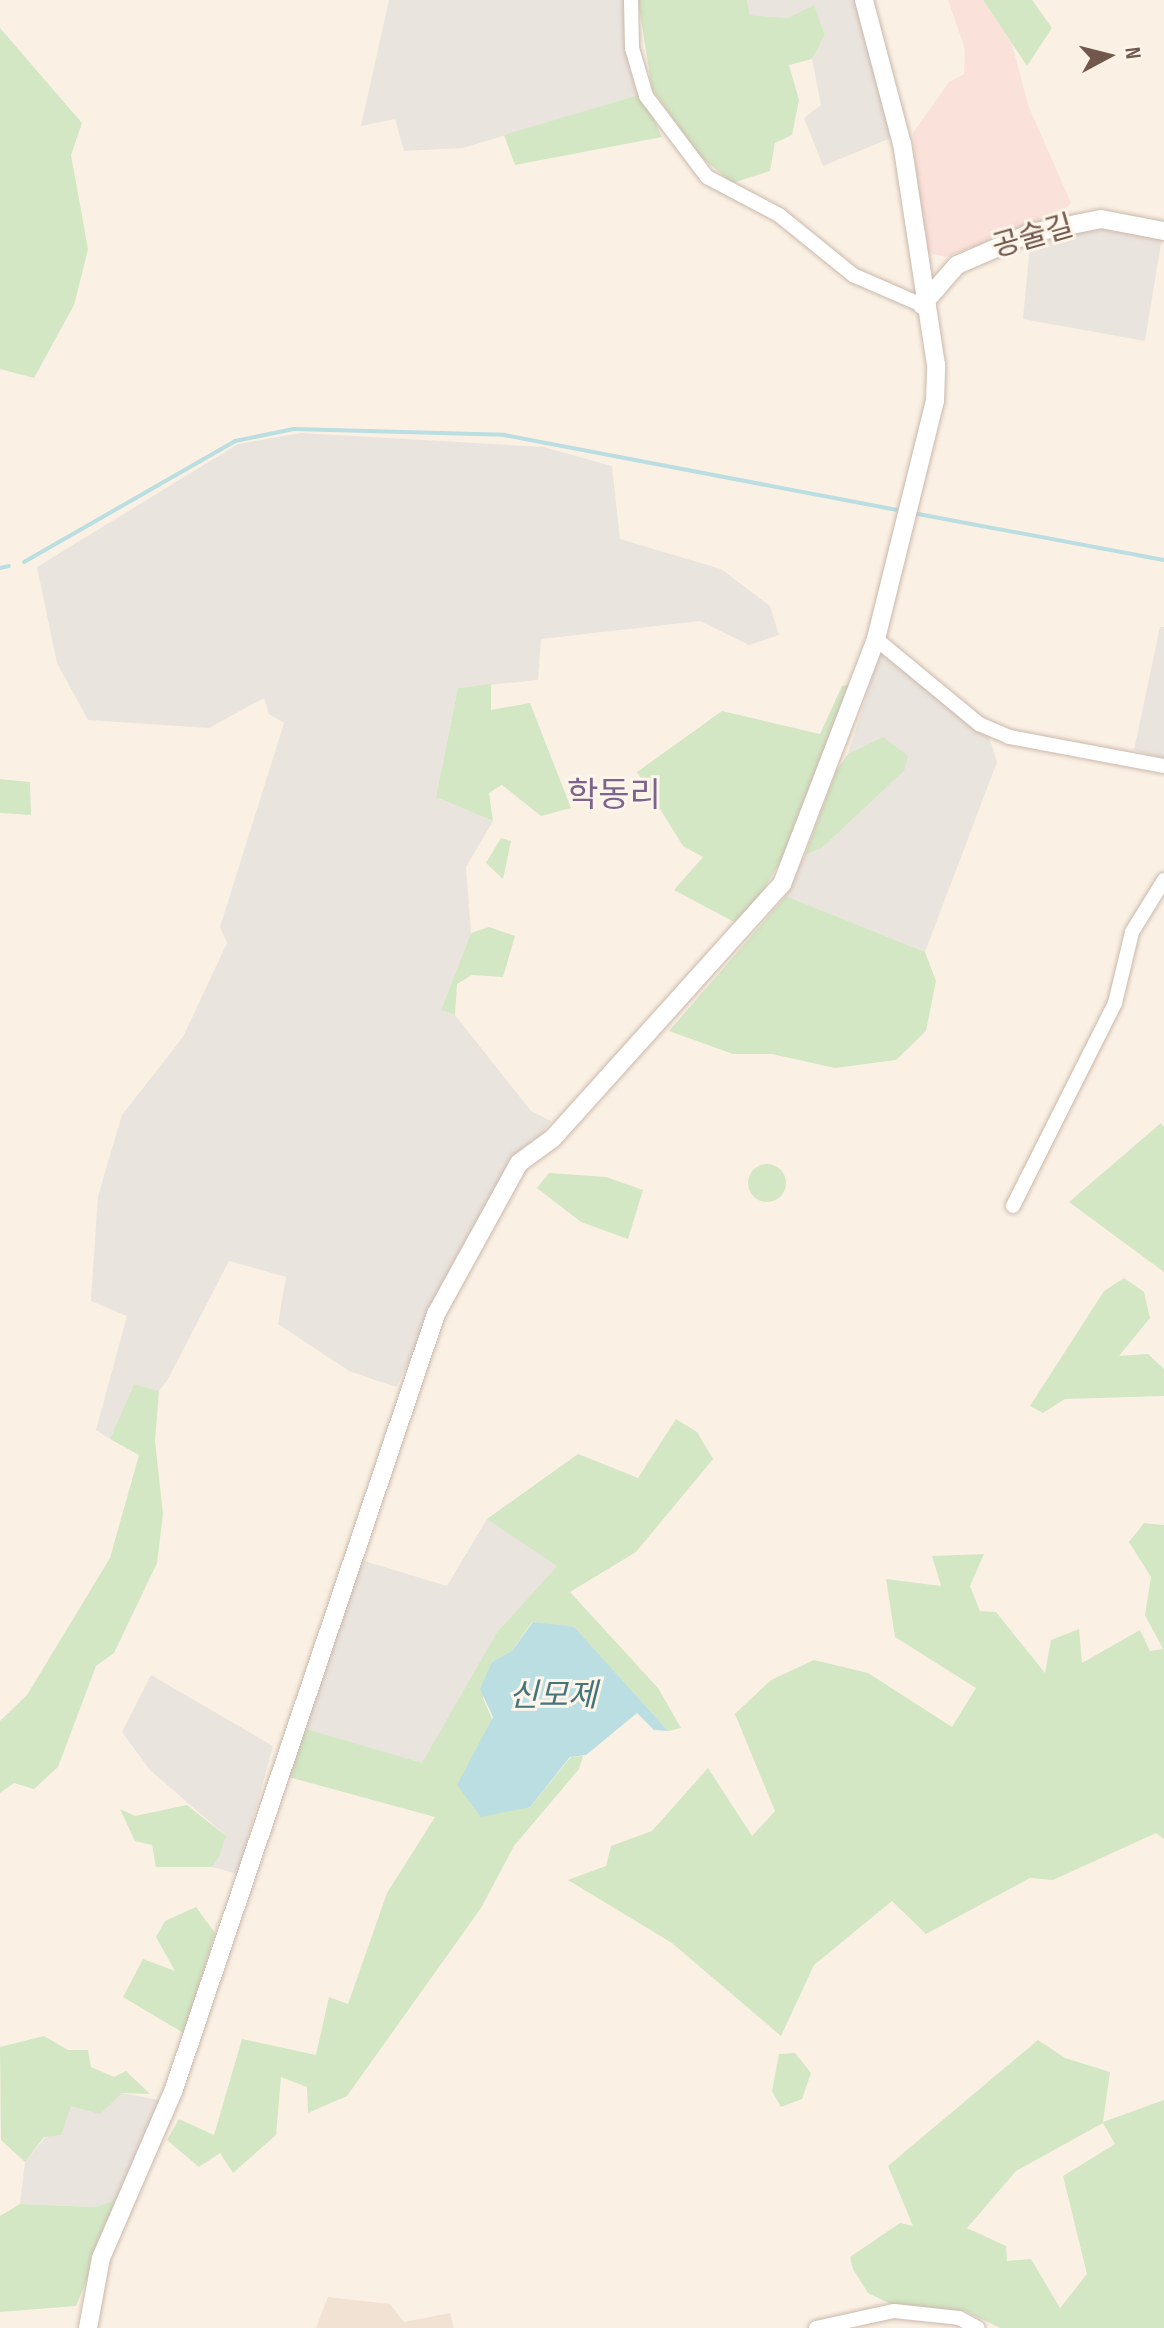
<!DOCTYPE html>
<html>
<head>
<meta charset="utf-8">
<style>
	body { margin:0 }
	#map { position:relative; width:1164px; height:2328px; overflow:hidden; background:#faf1e4; font-family:"Sofia Sans Condensed","Noto Sans KR",sans-serif }
	div>[style] { position:absolute }
	.residential>* { inset:0; background:#f1e2d3 }
	.commercial>* { inset:0; background:#fae1d9 }
	.industrial>* { inset:0; background:#eae4de }
	.green>* { inset:0; background:#d3e7c4 }
	.round { border-radius:50% }
	.water>* { inset:0; background:#badee2 }
	.stream>* { height:4px; margin:-2px; padding:0 2px; transform-origin:2px; border-radius:2px; background:#badee2 }
	.roads { filter:drop-shadow(0 0 2px #cbb8ac) drop-shadow(0 0 2px #cbb8ac) }
	.minor>* { height:14px; margin:-7px; padding:0 7px; transform-origin:7px; border-radius:7px; background:#fff }
	.tertiary>* { height:18px; margin:-9px; padding:0 9px; transform-origin:9px; border-radius:9px; background:#fff }
	span { translate:-50% -50%; white-space:nowrap; text-align:center; line-height:1.15; -webkit-text-stroke:6px #fef5ea; paint-order:stroke }
	.street-label { font-size:30px; color:#71574c }
	.water-label { font-size:32px; color:#44757c; font-style:italic }
	.quarter-label { font-size:34px; color:#7d648d }
	.north { position:absolute; left:1068px; top:16px; width:80px; height:80px; -webkit-text-stroke:6px #fef5ea; paint-order:stroke; rotate:83deg; font-size:22px; font-weight:700; line-height:32px; text-align:center; color:#71574c }
	.north::after { content:''; display:block; margin:auto; width:28px; height:36px; background:#71574c; clip-path:polygon(50% 0,100% 100%,50% 72%,0 100%) }
</style>
</head>
<body>
<div id="map">
	<div class="residential">
		<div style="clip-path:polygon(328px 2297px,390px 2304px,404px 2322px,450px 2313px,454px 2328px,316px 2328px)"></div>
	</div>
	<div class="commercial">
		<div style="clip-path:polygon(948px 0,983px 0,1012px 44px,1028px 105px,1071px 203px,1057px 217px,946px 257px,924px 252px,913px 133px,949px 82px,964px 74px,965px 49px)"></div>
	</div>
	<div class="industrial">
		<div style="clip-path:polygon(389px 0,628px 0,642px 94px,463px 148px,404px 151px,395px 119px,361px 126px)"></div>
		<div style="clip-path:polygon(747px 0,855px 0,891px 138px,823px 166px,804px 118px,821px 105px,812px 59px,825px 35px,814px 6px,788px 18px,750px 15px)"></div>
		<div style="clip-path:polygon(1102px 225px,1162px 238px,1145px 341px,1023px 319px,1030px 244px)"></div>
		<div style="clip-path:polygon(301px 433px,543px 447px,612px 466px,620px 539px,721px 569px,770px 606px,779px 635px,749px 645px,700px 621px,541px 639px,538px 680px,458px 688px,436px 797px,493px 821px,466px 867px,471px 933px,441px 1010px,455px 1015px,531px 1111px,551px 1121px,491px 1202px,396px 1387px,349px 1371px,278px 1324px,286px 1277px,229px 1261px,167px 1381px,159px 1391px,134px 1384px,110px 1439px,96px 1430px,127px 1316px,91px 1301px,98px 1196px,122px 1115px,183px 1037px,227px 943px,220px 927px,284px 723px,269px 714px,264px 698px,209px 728px,88px 720px,57px 663px,37px 567px,238px 444px)"></div>
		<div style="clip-path:polygon(1160px 627px,1164px 627px,1164px 758px,1134px 750px)"></div>
		<div style="clip-path:polygon(880px 653px,989px 737px,997px 762px,925px 952px,786px 896px,805px 855px,822px 848px,904px 771px,883px 738px,848px 754px)"></div>
		<div style="clip-path:polygon(487px 1519px,558px 1565px,497px 1632px,422px 1764px,303px 1728px,361px 1560px,447px 1586px)"></div>
		<div style="clip-path:polygon(151px 1675px,273px 1746px,238px 1874px,212px 1867px,225px 1835px,150px 1770px,122px 1732px)"></div>
		<div style="clip-path:polygon(122px 2093px,159px 2100px,121px 2198px,95px 2207px,20px 2204px,25px 2162px,71px 2106px)"></div>
	</div>
	<div class="green">
		<div style="clip-path:polygon(638px 0,747px 0,750px 15px,788px 18px,814px 5px,825px 35px,812px 59px,789px 65px,799px 100px,792px 135px,775px 143px,770px 171px,732px 183px,700px 156px,652px 89px)"></div>
		<div style="clip-path:polygon(983px 0,1032px 0,1052px 28px,1027px 66px)"></div>
		<div style="clip-path:polygon(0 28px,82px 123px,71px 155px,88px 249px,74px 305px,34px 378px,0 369px)"></div>
		<div style="clip-path:polygon(642px 94px,662px 137px,515px 165px,504px 135px)"></div>
		<div style="clip-path:polygon(491px 684px,491px 710px,530px 703px,571px 808px,541px 816px,502px 785px,489px 793px,493px 821px,436px 797px,458px 688px)"></div>
		<div style="clip-path:polygon(850px 684px,784px 855px,753px 907px,736px 923px,674px 890px,703px 857px,683px 846px,637px 772px,722px 711px,820px 734px,842px 686px)"></div>
		<div style="clip-path:polygon(883px 737px,908px 756px,904px 771px,822px 848px,805px 855px,836px 771px,848px 754px)"></div>
		<div style="clip-path:polygon(0 779px,30px 782px,31px 815px,0 813px)"></div>
		<div style="clip-path:polygon(501px 838px,511px 841px,503px 879px,486px 863px)"></div>
		<div style="clip-path:polygon(786px 896px,925px 952px,936px 981px,926px 1031px,896px 1060px,835px 1068px,772px 1054px,733px 1054px,669px 1031px)"></div>
		<div style="clip-path:polygon(489px 927px,515px 936px,503px 977px,472px 975px,457px 984px,455px 1015px,441px 1010px,471px 933px)"></div>
		<div style="clip-path:polygon(1161px 1123px,1164px 1127px,1164px 1272px,1069px 1202px)"></div>
		<div class="round" style="left:748px;top:1164px;width:38px;height:38px"></div>
		<div style="clip-path:polygon(549px 1173px,606px 1177px,643px 1190px,628px 1239px,581px 1222px,537px 1188px)"></div>
		<div style="clip-path:polygon(1124px 1278px,1144px 1292px,1150px 1318px,1119px 1356px,1148px 1354px,1164px 1369px,1164px 1396px,1065px 1399px,1043px 1413px,1030px 1406px,1104px 1291px)"></div>
		<div style="clip-path:polygon(134px 1384px,159px 1391px,155px 1441px,163px 1514px,157px 1563px,114px 1653px,96px 1666px,58px 1767px,34px 1789px,14px 1783px,0 1793px,0 1721px,27px 1695px,110px 1558px,139px 1455px,110px 1439px)"></div>
		<div style="clip-path:polygon(676px 1419px,697px 1432px,713px 1459px,636px 1552px,570px 1592px,658px 1688px,681px 1728px,668px 1731px,574px 1628px,532px 1622px,512px 1651px,492px 1662px,483px 1698px,530px 1807px,571px 1757px,583px 1756px,579px 1769px,514px 1846px,481px 1908px,347px 2096px,308px 2113px,307px 2087px,281px 2077px,276px 2135px,233px 2173px,220px 2153px,199px 2167px,167px 2140px,179px 2119px,214px 2135px,242px 2039px,316px 2055px,329px 1997px,348px 2004px,387px 1893px,435px 1817px,285px 1776px,303px 1728px,422px 1763px,497px 1632px,557px 1566px,487px 1519px,578px 1454px,638px 1478px)"></div>
		<div style="clip-path:polygon(1144px 1523px,1164px 1525px,1164px 1839px,1156px 1833px,1053px 1880px,1030px 1878px,926px 1934px,892px 1901px,814px 1965px,781px 2036px,672px 1943px,568px 1880px,606px 1866px,611px 1846px,652px 1831px,708px 1768px,752px 1836px,775px 1811px,735px 1714px,771px 1680px,814px 1660px,868px 1673px,952px 1727px,976px 1688px,895px 1637px,886px 1579px,941px 1586px,932px 1556px,984px 1554px,970px 1586px,980px 1611px,996px 1612px,1045px 1673px,1051px 1640px,1079px 1629px,1082px 1663px,1140px 1630px,1150px 1651px,1163px 1649px,1145px 1615px,1151px 1577px,1129px 1542px)"></div>
		<div style="clip-path:polygon(187px 1805px,226px 1836px,219px 1857px,212px 1867px,156px 1867px,152px 1845px,135px 1841px,120px 1809px,135px 1816px)"></div>
		<div style="clip-path:polygon(196px 1907px,215px 1933px,185px 2034px,123px 1997px,143px 1959px,175px 1971px,156px 1937px,165px 1921px)"></div>
		<div style="clip-path:polygon(44px 2036px,68px 2050px,88px 2050px,91px 2067px,114px 2077px,126px 2071px,150px 2094px,122px 2093px,100px 2114px,71px 2106px,61px 2135px,44px 2137px,25px 2162px,1px 2140px,0 2047px)"></div>
		<div style="clip-path:polygon(evenodd,1038px 2040px,1065px 2058px,1110px 2072px,1103px 2122px,1164px 2100px,1164px 2328px,1000px 2328px,965px 2311px,893px 2305px,868px 2293px,853px 2269px,850px 2257px,900px 2223px,913px 2226px,888px 2166px,1038px 2040px,1103px 2123px,1115px 2144px,1063px 2176px,1087px 2274px,1060px 2308px,1031px 2259px,1007px 2261px,1006px 2246px,967px 2228px,1016px 2171px,1103px 2123px)"></div>
		<div style="clip-path:polygon(795px 2053px,811px 2073px,802px 2099px,781px 2107px,772px 2091px,779px 2054px)"></div>
		<div style="clip-path:polygon(121px 2198px,76px 2306px,0 2312px,0 2216px,20px 2204px,95px 2207px)"></div>
	</div>
	<div class="water">
		<div style="clip-path:polygon(533px 1622px,574px 1627px,668px 1731px,654px 1730px,637px 1713px,586px 1755px,570px 1757px,530px 1807px,481px 1817px,457px 1785px,493px 1717px,480px 1689px,492px 1662px,512px 1651px)"></div>
	</div>
	<div class="stream">
		<div style="left:918px;top:514px;width:250px;rotate:10.6deg"></div>
		<div style="left:24px;top:562px;width:243px;rotate:-29.8deg"></div>
		<div style="left:235px;top:441px;width:60px;rotate:-11.5deg"></div>
		<div style="left:294px;top:429px;width:210px;rotate:1.6deg"></div>
		<div style="left:504px;top:435px;width:399px;rotate:10.8deg"></div>
		<div style="left:0;top:568px;width:9px;rotate:-13deg"></div>
	</div>
	<div class="roads">
		<div class="minor">
			<div style="left:631px;top:0;width:48px;rotate:88.8deg"></div>
			<div style="left:632px;top:48px;width:50px;rotate:73.7deg"></div>
			<div style="left:646px;top:96px;width:101px;rotate:53deg"></div>
			<div style="left:707px;top:177px;width:81px;rotate:27.8deg"></div>
			<div style="left:779px;top:215px;width:95px;rotate:39deg"></div>
			<div style="left:853px;top:275px;width:75px;rotate:23.5deg"></div>
			<div style="left:876px;top:639px;width:134px;rotate:39.5deg"></div>
			<div style="left:979px;top:724px;width:33px;rotate:23deg"></div>
			<div style="left:1009px;top:737px;width:158px;rotate:10.6deg"></div>
			<div style="left:1013px;top:1206px;width:227px;rotate:-63.3deg"></div>
			<div style="left:1115px;top:1003px;width:73px;rotate:-76.5deg"></div>
			<div style="left:1132px;top:932px;width:61px;rotate:-58.4deg"></div>
			<div style="left:816px;top:2328px;width:80px;rotate:-12.3deg"></div>
			<div style="left:894px;top:2311px;width:65px;rotate:6.1deg"></div>
			<div style="left:959px;top:2318px;width:21px;rotate:28deg"></div>
		</div>
		<div class="tertiary">
			<div style="left:922px;top:305px;width:53px;rotate:-48.8deg"></div>
			<div style="left:957px;top:265px;width:81px;rotate:-23.4deg"></div>
			<div style="left:1031px;top:233px;width:71px;rotate:-11.3deg"></div>
			<div style="left:1101px;top:219px;width:64px;rotate:10.8deg"></div>
			<div style="left:88px;top:2328px;width:71px;rotate:-79.5deg"></div>
			<div style="left:101px;top:2258px;width:184px;rotate:-66.6deg"></div>
			<div style="left:174px;top:2089px;width:818px;rotate:-71.32deg"></div>
			<div style="left:436px;top:1314px;width:172px;rotate:-61.2deg"></div>
			<div style="left:519px;top:1163px;width:42px;rotate:-36.3deg"></div>
			<div style="left:553px;top:1138px;width:342px;rotate:-48deg"></div>
			<div style="left:782px;top:884px;width:262px;rotate:-69deg"></div>
			<div style="left:876px;top:639px;width:245px;rotate:-76.1deg"></div>
			<div style="left:935px;top:401px;width:36px;rotate:-88deg"></div>
			<div style="left:936px;top:365px;width:224px;rotate:-98.7deg"></div>
			<div style="left:902px;top:144px;width:149px;rotate:-104.8deg"></div>
		</div>
	</div>
	<div class="street-label">
		<span style="left:1033px;top:237px;rotate:-16deg">공술길</span>
	</div>
	<div class="water-label">
		<span style="left:553px;top:1697px">신모제</span>
	</div>
	<div class="quarter-label">
		<span style="left:614px;top:796px">학동리</span>
	</div>
	<div class="north">N</div>
</div>
</body>
</html>
